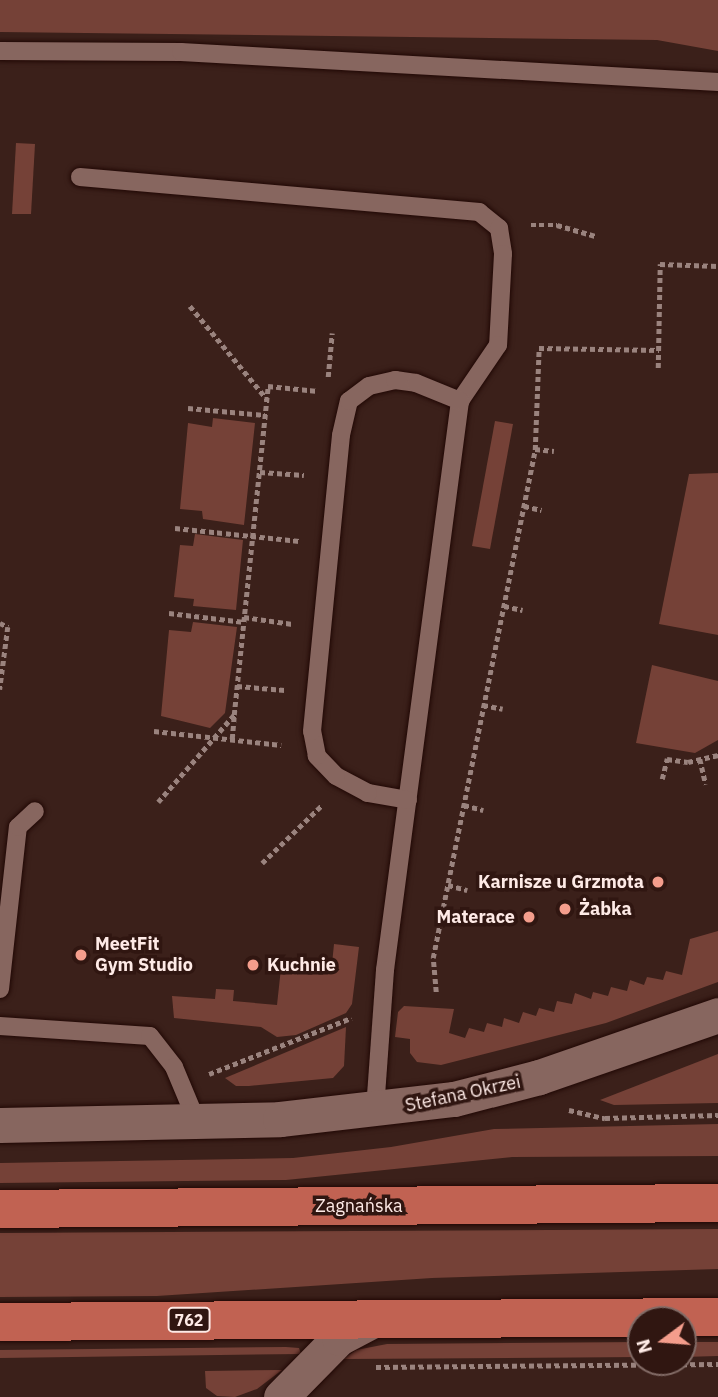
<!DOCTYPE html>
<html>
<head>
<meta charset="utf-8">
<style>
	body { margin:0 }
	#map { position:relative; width:718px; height:1397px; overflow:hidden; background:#3b201a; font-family:"IBM Plex Sans",sans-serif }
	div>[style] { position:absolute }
	.green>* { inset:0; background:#754137 }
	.path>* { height:4.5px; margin-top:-2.25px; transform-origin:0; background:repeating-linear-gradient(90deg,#9a837e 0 5px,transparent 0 8.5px) }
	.roads { filter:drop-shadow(0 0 2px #210805) drop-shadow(0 0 2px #210805) }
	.lane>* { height:18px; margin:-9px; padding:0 9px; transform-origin:9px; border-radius:9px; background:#87665f }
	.street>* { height:35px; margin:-17.5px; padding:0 17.5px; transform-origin:17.5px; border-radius:17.5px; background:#87665f }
	.primary>* { height:38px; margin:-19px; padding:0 19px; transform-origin:19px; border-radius:19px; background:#c16252 }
	.dots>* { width:19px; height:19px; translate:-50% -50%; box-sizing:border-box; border:4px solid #301611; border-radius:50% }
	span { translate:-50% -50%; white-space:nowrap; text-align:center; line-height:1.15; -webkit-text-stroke:7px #301611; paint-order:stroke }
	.shield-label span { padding:2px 5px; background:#301611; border:2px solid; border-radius:5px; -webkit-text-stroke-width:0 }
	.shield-label { font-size:16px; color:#feeae6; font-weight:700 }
	.poi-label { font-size:18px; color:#feeae6; font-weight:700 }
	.right { translate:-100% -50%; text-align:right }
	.left { translate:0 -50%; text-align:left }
	.street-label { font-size:18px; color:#feeae6 }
	.north { position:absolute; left:627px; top:1306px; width:70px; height:70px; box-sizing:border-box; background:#301611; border:2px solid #826b66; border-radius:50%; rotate:254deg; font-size:19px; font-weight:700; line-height:28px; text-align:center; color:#feeae6 }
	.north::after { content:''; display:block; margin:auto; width:24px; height:32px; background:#f49d8c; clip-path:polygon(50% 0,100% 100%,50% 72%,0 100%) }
</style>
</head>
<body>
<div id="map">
	<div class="green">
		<div style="clip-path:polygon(0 0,718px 0,718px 51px,657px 40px,0 32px)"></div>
		<div style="clip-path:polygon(16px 143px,35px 144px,31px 214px,12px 214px)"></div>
		<div style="clip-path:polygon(213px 418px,255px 423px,244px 525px,203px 519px,202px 511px,180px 509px,188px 423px,212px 427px)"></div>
		<div style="clip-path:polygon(495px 421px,513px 424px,490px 549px,472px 546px)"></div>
		<div style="clip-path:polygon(718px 473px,718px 635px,659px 624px,689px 474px)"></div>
		<div style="clip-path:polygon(195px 534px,243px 540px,236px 610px,193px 606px,194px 599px,174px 597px,180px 545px,193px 546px)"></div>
		<div style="clip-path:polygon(193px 622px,237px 627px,225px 713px,210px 728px,161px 716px,169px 630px,191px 632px)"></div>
		<div style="clip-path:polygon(652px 665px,718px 681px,718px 740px,695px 753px,636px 743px)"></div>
		<div style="clip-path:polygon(718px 931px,718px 982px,606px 1023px,441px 1065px,417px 1062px,410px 1053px,410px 1039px,395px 1037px,398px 1012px,404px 1006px,454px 1009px,449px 1033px,465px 1038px,469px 1028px,484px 1032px,487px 1023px,502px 1027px,504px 1018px,519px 1023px,523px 1012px,536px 1016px,539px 1008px,554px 1012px,557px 1001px,572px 1004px,575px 993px,591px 999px,593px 992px,608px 996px,611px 987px,627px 991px,630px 980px,644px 985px,647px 977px,663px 980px,666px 971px,682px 975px,690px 939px)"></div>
		<div style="clip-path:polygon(334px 944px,359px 947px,352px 1004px,346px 1013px,296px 1035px,277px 1037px,261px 1027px,174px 1018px,172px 996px,215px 999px,216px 989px,234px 990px,233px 1001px,277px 1005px,281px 968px,331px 974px)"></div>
		<div style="clip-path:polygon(346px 1027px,344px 1066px,333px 1078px,249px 1086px,236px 1086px,225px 1078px)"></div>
		<div style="clip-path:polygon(718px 1054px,718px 1103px,614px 1105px,600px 1100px)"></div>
		<div style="clip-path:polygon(718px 1124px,718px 1156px,512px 1157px,286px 1180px,0 1183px,0 1163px,293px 1158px,391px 1147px,494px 1129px)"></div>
		<div style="clip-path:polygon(718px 1229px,718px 1269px,432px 1278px,157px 1296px,0 1297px,0 1233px)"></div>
		<div style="clip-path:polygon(641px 1342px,641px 1357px,343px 1359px,356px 1350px,387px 1344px)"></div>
		<div style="clip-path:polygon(683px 1342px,718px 1342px,718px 1356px,683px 1357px)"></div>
		<div style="clip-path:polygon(286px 1347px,299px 1348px,301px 1354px,0 1358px,0 1350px)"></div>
		<div style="clip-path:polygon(282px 1370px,257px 1389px,235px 1397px,217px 1396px,206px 1388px,205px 1371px)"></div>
	</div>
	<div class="path">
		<div style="left:531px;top:225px;width:26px"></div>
		<div style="left:557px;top:225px;width:40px;rotate:16deg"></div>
		<div style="left:190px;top:306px;width:121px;rotate:50.4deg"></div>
		<div style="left:658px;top:368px;width:104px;rotate:-88.9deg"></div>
		<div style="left:660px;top:264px;width:58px;rotate:2deg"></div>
		<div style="left:328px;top:377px;width:44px;rotate:-84.8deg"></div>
		<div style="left:188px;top:408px;width:77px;rotate:5.2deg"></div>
		<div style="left:535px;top:449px;width:19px;rotate:6deg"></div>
		<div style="left:260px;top:472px;width:44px;rotate:3.9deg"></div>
		<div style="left:524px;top:506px;width:18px;rotate:13deg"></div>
		<div style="left:175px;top:528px;width:125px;rotate:6deg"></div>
		<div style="left:504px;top:606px;width:19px;rotate:12deg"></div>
		<div style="left:169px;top:613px;width:76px;rotate:6.8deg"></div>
		<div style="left:244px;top:617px;width:49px;rotate:8.3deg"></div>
		<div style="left:0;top:623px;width:9px;rotate:27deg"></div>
		<div style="left:8px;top:627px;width:63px;rotate:97.4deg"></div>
		<div style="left:237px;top:686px;width:48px;rotate:4.8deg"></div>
		<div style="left:483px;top:705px;width:20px;rotate:11deg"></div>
		<div style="left:154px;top:731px;width:128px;rotate:6.3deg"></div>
		<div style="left:232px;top:739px;width:23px;rotate:-85deg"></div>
		<div style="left:700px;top:759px;width:26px;rotate:77deg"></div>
		<div style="left:662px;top:779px;width:21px;rotate:-76deg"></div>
		<div style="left:667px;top:759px;width:21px;rotate:8deg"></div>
		<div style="left:688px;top:762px;width:31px;rotate:-13deg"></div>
		<div style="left:158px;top:802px;width:116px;rotate:-48.9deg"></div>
		<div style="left:234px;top:715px;width:331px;rotate:-84.1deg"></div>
		<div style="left:268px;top:386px;width:50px;rotate:5.7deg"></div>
		<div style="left:464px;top:805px;width:20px;rotate:15deg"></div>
		<div style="left:262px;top:863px;width:83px;rotate:-44deg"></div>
		<div style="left:448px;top:885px;width:20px;rotate:15deg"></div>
		<div style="left:436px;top:992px;width:34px;rotate:-95deg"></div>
		<div style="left:433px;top:958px;width:518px;rotate:-78.65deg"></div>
		<div style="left:535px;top:450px;width:102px;rotate:-87.8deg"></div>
		<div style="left:539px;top:348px;width:120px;rotate:1deg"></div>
		<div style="left:209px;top:1074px;width:153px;rotate:-21.5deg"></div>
		<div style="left:569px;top:1110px;width:37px;rotate:13deg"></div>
		<div style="left:605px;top:1118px;width:113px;rotate:-1.5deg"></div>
		<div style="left:376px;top:1367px;width:342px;rotate:-0.5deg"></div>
	</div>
	<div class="roads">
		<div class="lane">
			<div style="left:0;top:51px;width:181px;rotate:0.3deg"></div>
			<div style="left:181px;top:52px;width:538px;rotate:3.2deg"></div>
			<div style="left:80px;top:177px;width:401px;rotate:5deg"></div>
			<div style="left:479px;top:212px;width:26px;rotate:39deg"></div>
			<div style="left:499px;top:228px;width:26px;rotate:81deg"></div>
			<div style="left:503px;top:254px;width:91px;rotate:93.1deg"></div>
			<div style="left:498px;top:345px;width:68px;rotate:124.2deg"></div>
			<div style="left:460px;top:401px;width:574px;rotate:97.51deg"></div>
			<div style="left:385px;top:970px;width:140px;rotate:94.1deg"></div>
			<div style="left:408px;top:800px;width:41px;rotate:-170.1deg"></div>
			<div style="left:368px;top:793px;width:36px;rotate:-152deg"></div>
			<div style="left:336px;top:776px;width:28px;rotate:-134deg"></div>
			<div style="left:317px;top:756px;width:25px;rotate:-101deg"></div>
			<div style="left:312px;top:731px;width:297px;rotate:-84.4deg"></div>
			<div style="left:341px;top:435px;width:35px;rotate:-77deg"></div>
			<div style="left:349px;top:401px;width:25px;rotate:-37deg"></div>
			<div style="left:369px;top:386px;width:27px;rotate:-13deg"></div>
			<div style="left:395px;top:380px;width:21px;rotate:8deg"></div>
			<div style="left:416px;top:383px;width:48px;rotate:22.2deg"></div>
			<div style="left:0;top:989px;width:163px;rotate:-83.7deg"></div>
			<div style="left:18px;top:827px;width:23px;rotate:-43deg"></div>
			<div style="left:0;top:1026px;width:150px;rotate:3.8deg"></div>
			<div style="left:150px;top:1036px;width:39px;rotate:52deg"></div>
			<div style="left:174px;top:1067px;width:60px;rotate:67.3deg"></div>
		</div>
		<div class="street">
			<div style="left:0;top:1125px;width:280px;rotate:-1.2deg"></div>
			<div style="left:280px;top:1119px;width:175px;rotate:-6.6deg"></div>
			<div style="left:454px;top:1099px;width:88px;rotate:-14.5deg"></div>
			<div style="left:539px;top:1077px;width:189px;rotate:-19.1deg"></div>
			<div style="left:281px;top:1397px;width:83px;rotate:-45.5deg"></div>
			<div style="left:339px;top:1338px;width:43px;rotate:-27.8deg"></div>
		</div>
		<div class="primary">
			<div style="left:0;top:1209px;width:718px;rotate:-0.48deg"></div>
			<div style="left:0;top:1322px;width:718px;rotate:-0.4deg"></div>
		</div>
	</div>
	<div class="dots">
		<div style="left:658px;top:882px;background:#f49d8c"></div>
		<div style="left:565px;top:909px;background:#f49d8c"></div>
		<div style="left:529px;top:917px;background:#f49d8c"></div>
		<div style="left:81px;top:955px;background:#f49d8c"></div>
		<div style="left:253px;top:965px;background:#f49d8c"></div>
	</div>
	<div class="shield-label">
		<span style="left:189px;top:1320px">762</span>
	</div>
	<div class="poi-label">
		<span class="right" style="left:644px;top:882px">Karnisze u Grzmota</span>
		<span class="left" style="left:579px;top:909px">Żabka</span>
		<span class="right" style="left:515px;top:917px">Materace</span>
		<span class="left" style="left:95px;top:955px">MeetFit<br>Gym Studio</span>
		<span class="left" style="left:267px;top:965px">Kuchnie</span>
	</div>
	<div class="street-label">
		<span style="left:463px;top:1094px;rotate:-12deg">Stefana Okrzei</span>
		<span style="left:359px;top:1206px">Zagnańska</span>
	</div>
	<div class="north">N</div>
</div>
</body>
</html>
